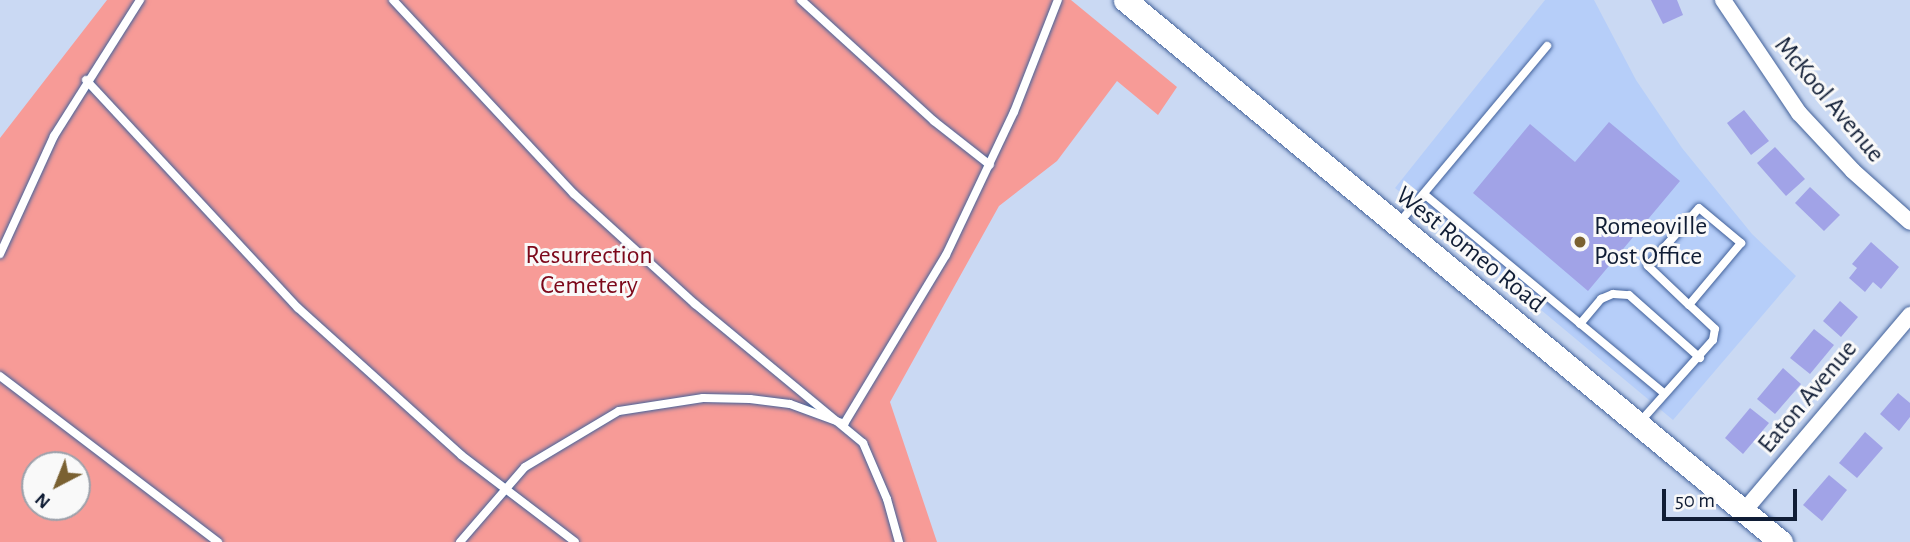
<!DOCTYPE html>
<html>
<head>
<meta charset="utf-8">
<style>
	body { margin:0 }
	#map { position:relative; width:1910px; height:542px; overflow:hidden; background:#cad9f3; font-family:"Alegreya Sans",sans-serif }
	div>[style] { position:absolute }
	.built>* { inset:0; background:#b6cef9 }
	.green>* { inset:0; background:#f79b97 }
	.building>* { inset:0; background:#a1a3e7 }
	.roads { filter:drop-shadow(0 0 2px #43629b) drop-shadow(0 0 2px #43629b) }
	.lane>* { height:8px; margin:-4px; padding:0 4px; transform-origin:4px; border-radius:4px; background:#fff }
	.street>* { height:16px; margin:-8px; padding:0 8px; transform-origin:8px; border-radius:8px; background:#fff }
	.secondary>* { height:23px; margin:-11.5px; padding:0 11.5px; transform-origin:11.5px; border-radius:11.5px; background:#fff }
	.dots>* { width:19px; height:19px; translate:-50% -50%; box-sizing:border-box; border:4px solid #f9f9f9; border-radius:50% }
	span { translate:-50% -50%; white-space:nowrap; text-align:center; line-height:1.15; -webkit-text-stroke:6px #f9f9f9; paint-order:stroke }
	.street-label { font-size:26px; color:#101d35 }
	.poi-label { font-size:26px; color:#101d35 }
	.left { translate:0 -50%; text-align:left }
	.park-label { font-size:26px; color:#7c081a }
	.north { position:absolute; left:21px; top:451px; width:70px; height:70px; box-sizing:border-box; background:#f9f9f9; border:2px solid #9ca1ab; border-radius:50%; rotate:222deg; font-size:19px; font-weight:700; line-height:28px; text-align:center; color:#101d35 }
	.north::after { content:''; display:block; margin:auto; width:24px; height:32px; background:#7a6132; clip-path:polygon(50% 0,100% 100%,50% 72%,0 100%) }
	.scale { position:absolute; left:1662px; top:489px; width:135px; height:32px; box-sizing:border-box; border:4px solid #101d35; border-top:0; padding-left:9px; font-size:21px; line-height:24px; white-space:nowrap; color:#101d35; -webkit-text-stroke:5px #f9f9f9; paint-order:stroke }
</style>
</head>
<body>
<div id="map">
	<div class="built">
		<div style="clip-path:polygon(1545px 0,1594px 0,1636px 80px,1682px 148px,1752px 234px,1796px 276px,1673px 420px,1395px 188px)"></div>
	</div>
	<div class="green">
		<div style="clip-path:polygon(evenodd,107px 0,1071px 0,1177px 87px,1158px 115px,1117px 81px,1057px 161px,999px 206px,890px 402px,937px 542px,0 542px,0 138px,107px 0,35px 465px,77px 465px,77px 507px,35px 507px,35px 465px)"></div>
	</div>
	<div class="building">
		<div style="clip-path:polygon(1651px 0,1677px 0,1683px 15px,1663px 24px)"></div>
		<div style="clip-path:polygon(1744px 110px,1769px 141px,1751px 155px,1727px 123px)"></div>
		<div style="clip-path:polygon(1609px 122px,1680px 181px,1588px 291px,1473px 193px,1530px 124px,1575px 162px)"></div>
		<div style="clip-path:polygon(1775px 147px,1805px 179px,1786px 196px,1757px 163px)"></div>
		<div style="clip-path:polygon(1810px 187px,1840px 215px,1824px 231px,1795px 203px)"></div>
		<div style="clip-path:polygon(1871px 242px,1899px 267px,1881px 289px,1873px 282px,1865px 292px,1849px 278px,1857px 268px,1852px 264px)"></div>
		<div style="clip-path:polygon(1840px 301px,1858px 317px,1841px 337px,1823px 321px)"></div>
		<div style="clip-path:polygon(1814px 329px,1834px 345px,1810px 374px,1790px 358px)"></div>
		<div style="clip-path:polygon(1783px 368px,1801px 384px,1775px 414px,1757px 399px)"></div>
		<div style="clip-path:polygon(1898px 393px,1910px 403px,1910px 417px,1899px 431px,1880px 414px)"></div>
		<div style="clip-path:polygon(1750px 408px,1769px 423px,1743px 454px,1725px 438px)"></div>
		<div style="clip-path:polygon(1865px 432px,1883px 448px,1857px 478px,1839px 463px)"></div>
		<div style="clip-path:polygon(1829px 475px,1847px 490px,1822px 521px,1803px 505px)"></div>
	</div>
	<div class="roads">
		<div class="lane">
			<div style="left:393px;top:0;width:265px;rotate:47deg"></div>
			<div style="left:574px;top:194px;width:164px;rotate:42.3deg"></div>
			<div style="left:695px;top:304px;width:218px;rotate:39.6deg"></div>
			<div style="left:863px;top:443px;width:61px;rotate:66.8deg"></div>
			<div style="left:887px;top:499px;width:45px;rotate:74.4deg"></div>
			<div style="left:801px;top:0;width:180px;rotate:42.3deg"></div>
			<div style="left:934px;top:121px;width:71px;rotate:38.2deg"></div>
			<div style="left:86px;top:80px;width:311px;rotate:47.1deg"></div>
			<div style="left:298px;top:308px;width:219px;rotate:42deg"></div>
			<div style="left:461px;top:455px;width:143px;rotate:37.3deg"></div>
			<div style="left:1424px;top:194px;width:312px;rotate:39.7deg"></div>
			<div style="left:1399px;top:223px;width:231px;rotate:-50.1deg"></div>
			<div style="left:0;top:254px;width:130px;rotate:-65.4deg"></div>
			<div style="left:54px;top:136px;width:161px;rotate:-57.7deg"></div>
			<div style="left:1580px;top:324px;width:33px;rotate:-50deg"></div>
			<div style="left:1601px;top:299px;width:13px;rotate:-23deg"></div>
			<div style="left:1613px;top:294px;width:16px;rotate:4deg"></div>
			<div style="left:1629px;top:295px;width:95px;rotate:41.6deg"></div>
			<div style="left:0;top:376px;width:274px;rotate:37.3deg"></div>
			<div style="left:1639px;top:423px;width:111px;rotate:-48.3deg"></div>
			<div style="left:1713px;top:340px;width:11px;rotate:-80deg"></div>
			<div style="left:1715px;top:329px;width:35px;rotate:-137deg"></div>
			<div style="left:1689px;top:305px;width:57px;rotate:-136.4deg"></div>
			<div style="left:1648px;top:266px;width:77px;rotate:-48.7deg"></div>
			<div style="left:1699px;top:208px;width:55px;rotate:39.8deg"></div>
			<div style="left:1741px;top:243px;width:81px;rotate:130deg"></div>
			<div style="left:460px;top:542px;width:99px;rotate:-49.1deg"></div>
			<div style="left:525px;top:467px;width:109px;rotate:-30.8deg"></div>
			<div style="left:619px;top:411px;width:85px;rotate:-8.8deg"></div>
			<div style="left:703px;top:398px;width:47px;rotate:1.2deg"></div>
			<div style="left:750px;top:399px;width:40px;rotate:7.1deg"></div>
			<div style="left:790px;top:404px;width:58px;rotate:20.3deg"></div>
			<div style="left:844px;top:424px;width:197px;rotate:-58.9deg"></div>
			<div style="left:946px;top:255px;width:158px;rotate:-64.6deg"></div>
			<div style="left:1014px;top:112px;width:120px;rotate:-68.6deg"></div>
		</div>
		<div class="street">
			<div style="left:1723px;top:0;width:136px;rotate:56.1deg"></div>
			<div style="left:1799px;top:113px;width:79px;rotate:47deg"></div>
			<div style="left:1853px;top:171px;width:76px;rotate:41.8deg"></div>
			<div style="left:1744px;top:511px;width:257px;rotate:-49.7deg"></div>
		</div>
		<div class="secondary">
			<div style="left:1125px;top:0;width:851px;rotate:39.56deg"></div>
		</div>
	</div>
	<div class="dots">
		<div style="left:1580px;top:242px;background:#7a6132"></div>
	</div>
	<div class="street-label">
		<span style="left:1829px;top:100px;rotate:50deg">McKool Avenue</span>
		<span style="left:1470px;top:250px;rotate:39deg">West Romeo Road</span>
		<span style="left:1808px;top:397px;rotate:-50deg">Eaton Avenue</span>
	</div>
	<div class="poi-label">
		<span class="left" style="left:1594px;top:242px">Romeoville<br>Post Office</span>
	</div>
	<div class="park-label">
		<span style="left:589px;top:271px">Resurrection<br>Cemetery</span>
	</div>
	<div class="north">N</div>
	<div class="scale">50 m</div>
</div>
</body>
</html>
